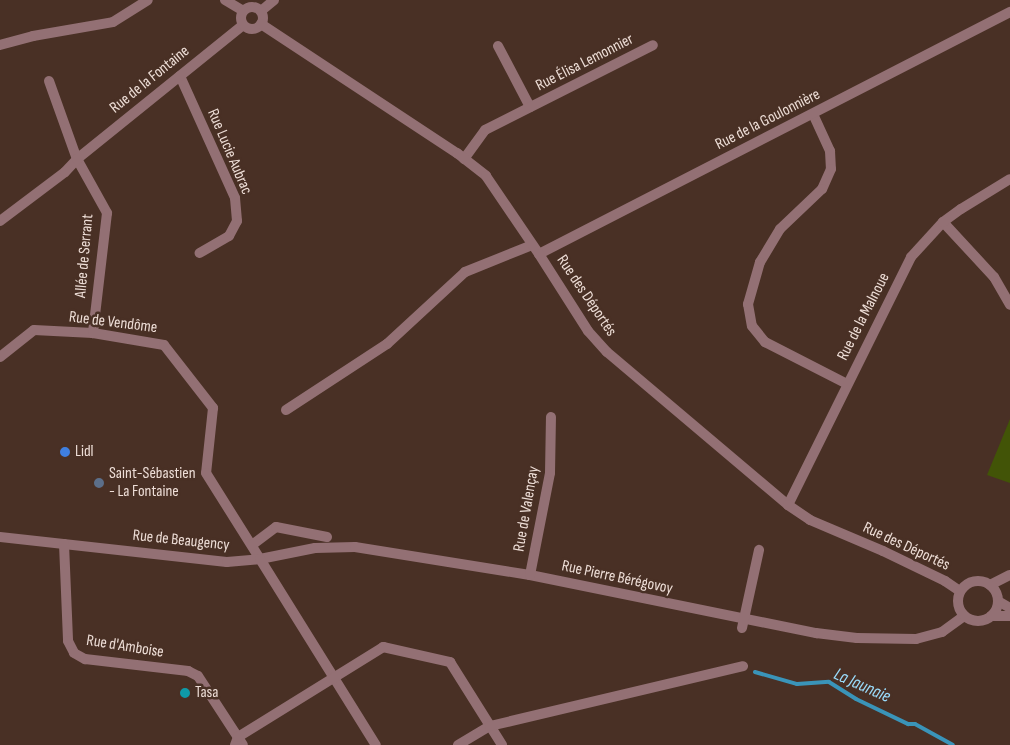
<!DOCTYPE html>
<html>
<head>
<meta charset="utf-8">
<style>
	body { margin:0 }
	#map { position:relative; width:1010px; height:745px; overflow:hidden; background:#493025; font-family:"Sofia Sans Condensed",sans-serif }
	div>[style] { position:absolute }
	.green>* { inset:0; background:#425407 }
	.stream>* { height:4px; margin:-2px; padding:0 2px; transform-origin:2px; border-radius:2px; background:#3a94b9 }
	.minor>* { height:10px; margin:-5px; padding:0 5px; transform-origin:5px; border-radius:5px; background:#937074 }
	.tertiary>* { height:10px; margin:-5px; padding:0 5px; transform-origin:5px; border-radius:5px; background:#937074 }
	.tertiary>.ring { margin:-5px; padding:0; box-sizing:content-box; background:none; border:10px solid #937074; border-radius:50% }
	.dots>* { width:14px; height:14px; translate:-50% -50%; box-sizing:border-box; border:2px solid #493025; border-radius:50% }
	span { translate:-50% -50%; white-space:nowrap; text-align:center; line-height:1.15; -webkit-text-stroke:5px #493025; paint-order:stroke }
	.street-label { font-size:16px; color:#eeded7 }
	.poi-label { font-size:16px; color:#eeded7 }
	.left { translate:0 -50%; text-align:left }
	.water-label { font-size:18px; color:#9adbfa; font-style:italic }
</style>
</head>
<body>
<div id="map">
	<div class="green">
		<div style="clip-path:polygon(1010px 419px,1010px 483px,987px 475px)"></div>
	</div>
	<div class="stream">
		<div style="left:755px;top:672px;width:44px;rotate:15.9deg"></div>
		<div style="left:797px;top:684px;width:32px;rotate:-4deg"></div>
		<div style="left:829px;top:682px;width:32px;rotate:32deg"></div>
		<div style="left:856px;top:699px;width:58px;rotate:25.7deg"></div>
		<div style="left:908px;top:724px;width:7px"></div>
		<div style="left:915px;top:724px;width:43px;rotate:28.9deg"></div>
	</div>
	<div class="minor">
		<div style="left:261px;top:11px;width:17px;rotate:-40deg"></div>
		<div style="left:0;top:45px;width:34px;rotate:-15deg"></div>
		<div style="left:33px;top:36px;width:81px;rotate:-9.9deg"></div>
		<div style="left:113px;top:22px;width:41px;rotate:-32.2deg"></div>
		<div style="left:498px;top:46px;width:69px;rotate:62.3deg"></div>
		<div style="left:180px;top:76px;width:134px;rotate:65.7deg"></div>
		<div style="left:235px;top:198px;width:23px;rotate:85deg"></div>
		<div style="left:237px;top:221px;width:17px;rotate:118deg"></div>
		<div style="left:229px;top:236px;width:34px;rotate:150deg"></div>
		<div style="left:49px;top:81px;width:83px;rotate:70.3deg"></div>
		<div style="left:77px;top:159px;width:62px;rotate:60.9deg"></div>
		<div style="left:107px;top:213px;width:121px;rotate:96.7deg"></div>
		<div style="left:813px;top:114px;width:41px;rotate:65.3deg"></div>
		<div style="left:830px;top:151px;width:18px;rotate:87deg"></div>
		<div style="left:831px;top:169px;width:22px;rotate:114deg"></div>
		<div style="left:822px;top:189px;width:58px;rotate:136.4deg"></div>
		<div style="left:780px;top:229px;width:39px;rotate:121deg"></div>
		<div style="left:760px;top:262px;width:44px;rotate:105.9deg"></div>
		<div style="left:748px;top:304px;width:22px;rotate:80deg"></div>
		<div style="left:752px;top:326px;width:21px;rotate:51deg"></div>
		<div style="left:765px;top:342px;width:92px;rotate:27.1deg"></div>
		<div style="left:464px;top:159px;width:36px;rotate:-54deg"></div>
		<div style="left:485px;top:130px;width:188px;rotate:-26.8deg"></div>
		<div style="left:0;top:221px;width:81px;rotate:-37deg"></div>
		<div style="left:65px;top:172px;width:18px;rotate:-47deg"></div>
		<div style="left:77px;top:159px;width:213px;rotate:-38.9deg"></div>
		<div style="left:943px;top:222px;width:75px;rotate:47.2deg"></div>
		<div style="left:994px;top:277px;width:32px;rotate:60deg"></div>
		<div style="left:539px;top:254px;width:530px;rotate:-27.19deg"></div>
		<div style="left:0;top:357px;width:43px;rotate:-38.5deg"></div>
		<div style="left:34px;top:330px;width:59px;rotate:2.9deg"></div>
		<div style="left:93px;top:333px;width:72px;rotate:9.6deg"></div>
		<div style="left:164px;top:345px;width:80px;rotate:52.1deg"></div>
		<div style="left:213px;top:408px;width:65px;rotate:96.1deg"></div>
		<div style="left:206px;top:473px;width:102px;rotate:57.9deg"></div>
		<div style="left:260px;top:559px;width:56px;rotate:-11.3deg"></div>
		<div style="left:315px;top:548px;width:40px;rotate:-1.4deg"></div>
		<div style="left:355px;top:547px;width:177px;rotate:9.1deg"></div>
		<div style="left:530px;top:575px;width:292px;rotate:11.5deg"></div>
		<div style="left:816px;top:633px;width:41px;rotate:7deg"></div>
		<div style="left:857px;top:638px;width:59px;rotate:1deg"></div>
		<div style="left:916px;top:639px;width:27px;rotate:-15deg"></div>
		<div style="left:942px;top:632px;width:27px;rotate:-36deg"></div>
		<div style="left:286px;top:410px;width:121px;rotate:-33.2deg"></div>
		<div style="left:387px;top:344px;width:106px;rotate:-42.7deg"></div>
		<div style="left:465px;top:272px;width:72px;rotate:-21.9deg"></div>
		<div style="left:788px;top:505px;width:277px;rotate:-63.6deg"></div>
		<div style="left:911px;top:257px;width:47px;rotate:-47.6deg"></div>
		<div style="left:943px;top:222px;width:22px;rotate:-36deg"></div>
		<div style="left:961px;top:209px;width:57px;rotate:-31.5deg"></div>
		<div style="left:0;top:537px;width:228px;rotate:6.3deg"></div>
		<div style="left:227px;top:562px;width:33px;rotate:-5deg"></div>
		<div style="left:260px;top:559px;width:219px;rotate:58.1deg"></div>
		<div style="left:64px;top:544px;width:97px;rotate:87.6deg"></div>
		<div style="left:68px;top:641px;width:13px;rotate:63deg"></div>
		<div style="left:74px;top:653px;width:13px;rotate:29deg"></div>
		<div style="left:85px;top:659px;width:104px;rotate:6.6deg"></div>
		<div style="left:188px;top:671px;width:11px;rotate:27deg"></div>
		<div style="left:198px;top:676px;width:82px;rotate:56.9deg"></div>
		<div style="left:252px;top:545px;width:30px;rotate:-37deg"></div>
		<div style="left:276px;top:527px;width:52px;rotate:11.1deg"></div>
		<div style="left:530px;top:575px;width:104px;rotate:-78.9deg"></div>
		<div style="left:550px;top:473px;width:56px;rotate:-89deg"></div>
		<div style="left:990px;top:585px;width:22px;rotate:-27deg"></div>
		<div style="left:742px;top:628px;width:80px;rotate:-77.7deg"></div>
		<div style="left:235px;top:745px;width:9px;rotate:-69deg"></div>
		<div style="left:238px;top:737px;width:171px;rotate:-31.8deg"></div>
		<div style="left:383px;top:647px;width:69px;rotate:12.6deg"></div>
		<div style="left:450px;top:662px;width:98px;rotate:57.9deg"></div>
		<div style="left:458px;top:745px;width:37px;rotate:-31deg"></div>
		<div style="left:490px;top:726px;width:260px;rotate:-13.3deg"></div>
	</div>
	<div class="tertiary">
		<div style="left:225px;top:0;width:21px;rotate:31deg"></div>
		<div class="ring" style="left:241px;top:7px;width:12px;height:12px"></div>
		<div style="left:261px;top:24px;width:235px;rotate:33.4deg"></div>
		<div style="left:457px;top:153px;width:37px;rotate:38deg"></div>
		<div style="left:486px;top:176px;width:94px;rotate:55.8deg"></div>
		<div style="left:539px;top:254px;width:91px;rotate:57.5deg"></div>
		<div style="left:588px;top:331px;width:28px;rotate:48deg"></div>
		<div style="left:607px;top:352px;width:237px;rotate:40.2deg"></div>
		<div style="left:788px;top:505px;width:27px;rotate:34deg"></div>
		<div style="left:810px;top:520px;width:79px;rotate:23deg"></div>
		<div style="left:883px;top:551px;width:69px;rotate:25.8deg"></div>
		<div style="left:945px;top:581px;width:18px;rotate:34deg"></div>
		<div class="ring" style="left:958px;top:581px;width:30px;height:30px"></div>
		<div style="left:998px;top:601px;width:14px;rotate:30deg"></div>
		<div style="left:991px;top:616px;width:19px"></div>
	</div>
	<div class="dots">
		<div style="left:65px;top:452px;background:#3f7fe0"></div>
		<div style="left:99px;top:483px;background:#5c6f8a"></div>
		<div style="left:185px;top:693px;background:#0f9aa8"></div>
	</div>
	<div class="street-label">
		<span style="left:585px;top:63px;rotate:-27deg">Rue Élisa Lemonnier</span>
		<span style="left:150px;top:80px;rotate:-39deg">Rue de la Fontaine</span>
		<span style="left:768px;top:120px;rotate:-27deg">Rue de la Goulonnière</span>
		<span style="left:229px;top:152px;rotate:67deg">Rue Lucie Aubrac</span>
		<span style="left:85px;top:256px;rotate:-85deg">Allée de Serrant</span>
		<span style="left:586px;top:296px;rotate:56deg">Rue des Déportés</span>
		<span style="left:864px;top:317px;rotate:-63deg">Rue de la Malnoue</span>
		<span style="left:113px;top:323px;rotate:7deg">Rue de Vendôme</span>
		<span style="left:527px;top:509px;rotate:-80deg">Rue de Valençay</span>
		<span style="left:181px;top:541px;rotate:6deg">Rue de Beaugency</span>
		<span style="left:906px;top:547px;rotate:25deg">Rue des Déportés</span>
		<span style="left:617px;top:578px;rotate:12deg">Rue Pierre Bérégovoy</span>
		<span style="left:125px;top:647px;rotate:9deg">Rue d'Amboise</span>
	</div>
	<div class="poi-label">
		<span class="left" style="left:75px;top:452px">Lidl</span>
		<span class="left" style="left:109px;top:483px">Saint-Sébastien<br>- La Fontaine</span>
		<span class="left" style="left:195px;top:693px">Tasa</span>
	</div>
	<div class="water-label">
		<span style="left:862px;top:686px;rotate:24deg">La Jaunaie</span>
	</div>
</div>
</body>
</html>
